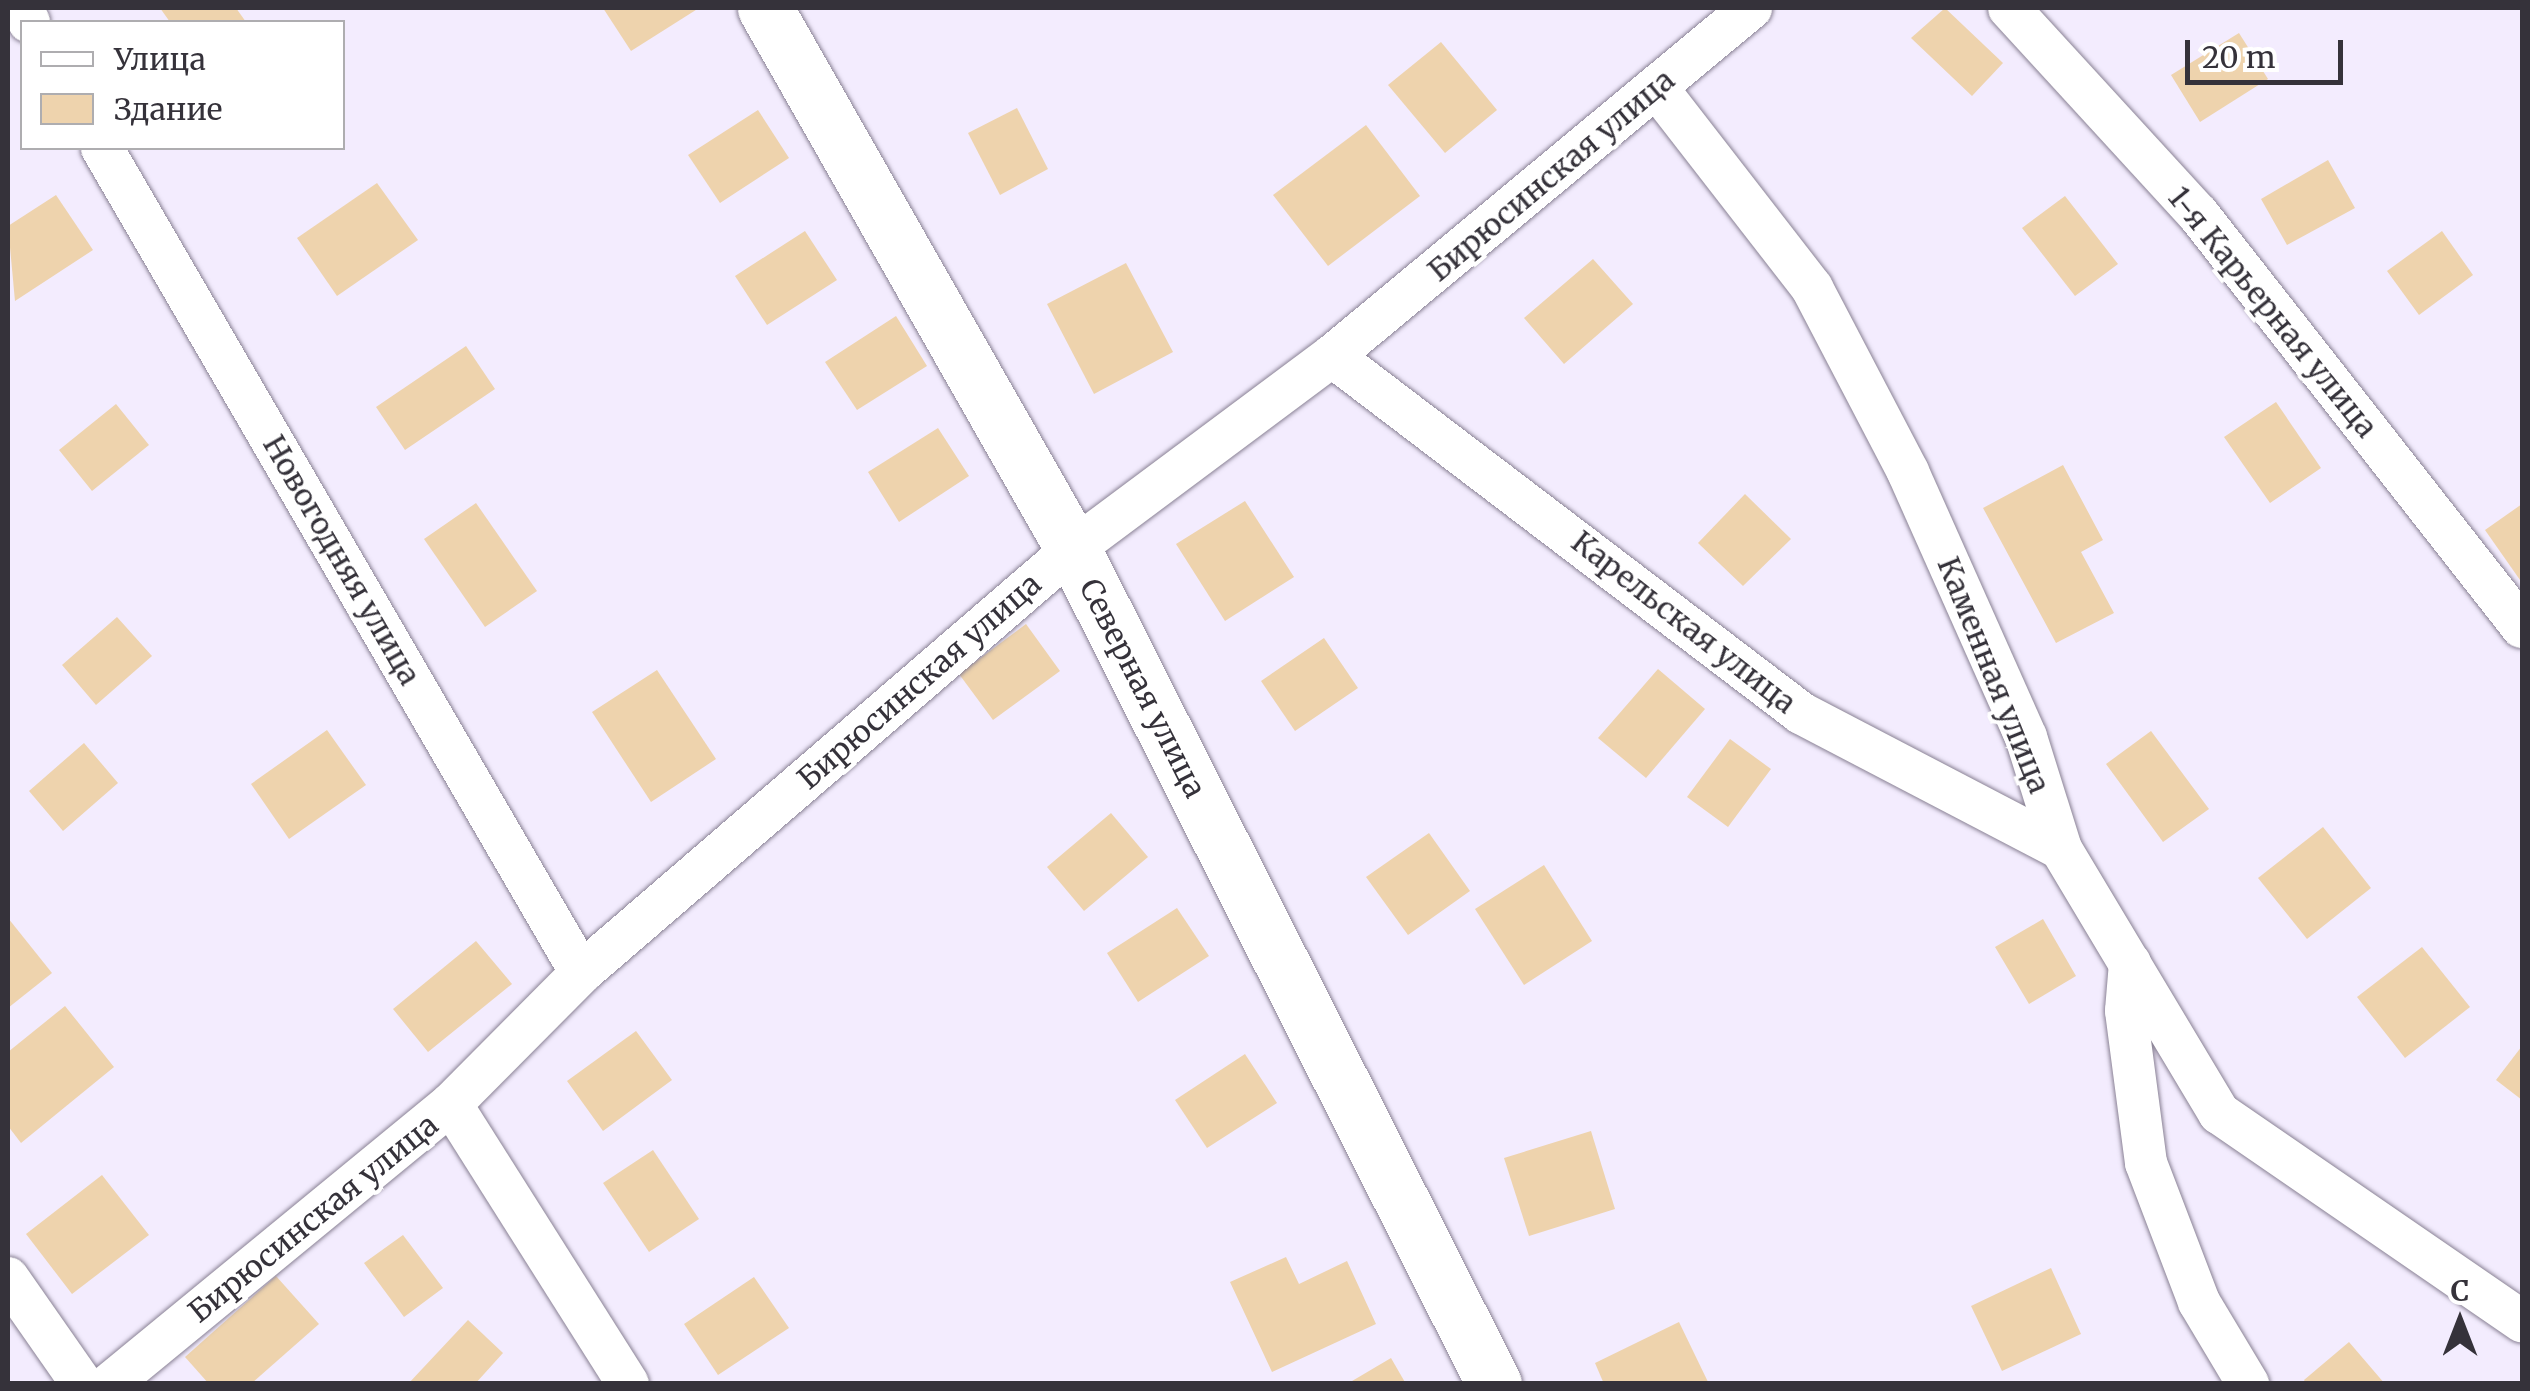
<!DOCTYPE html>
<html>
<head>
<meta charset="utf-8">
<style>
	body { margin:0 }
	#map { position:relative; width:2530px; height:1391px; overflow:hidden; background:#f3ecfe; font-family:Merriweather,serif }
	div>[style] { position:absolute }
	.building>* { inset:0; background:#eed3ad }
	.roads { filter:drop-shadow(0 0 2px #898194) drop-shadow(0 0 2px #898194) }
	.street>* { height:42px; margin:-21px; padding:0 21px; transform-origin:21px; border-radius:21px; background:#fff }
	.secondary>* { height:55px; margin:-27.5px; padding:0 27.5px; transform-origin:27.5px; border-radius:27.5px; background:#fff }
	span { translate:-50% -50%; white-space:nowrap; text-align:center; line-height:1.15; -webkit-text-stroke:8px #fff; paint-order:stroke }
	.street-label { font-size:30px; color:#35323a }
	.frame { position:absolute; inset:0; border:10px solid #35323a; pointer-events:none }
	.legend { position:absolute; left:20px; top:20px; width:325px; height:130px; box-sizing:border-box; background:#fff; border:2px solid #aeadb0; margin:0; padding:12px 18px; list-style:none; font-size:30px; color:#35323a }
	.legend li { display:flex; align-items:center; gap:20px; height:50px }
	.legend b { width:50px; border:2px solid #aeadb0 }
	.north { position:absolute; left:2410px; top:1271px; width:100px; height:100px; -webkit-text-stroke:8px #fff; paint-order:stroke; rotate:0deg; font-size:28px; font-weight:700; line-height:40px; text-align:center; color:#35323a }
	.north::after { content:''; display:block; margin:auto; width:35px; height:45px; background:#35323a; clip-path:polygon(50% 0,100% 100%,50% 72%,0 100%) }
	.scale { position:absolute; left:2185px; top:40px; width:158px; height:45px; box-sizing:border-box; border:5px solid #35323a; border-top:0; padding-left:12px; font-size:30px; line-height:35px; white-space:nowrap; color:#35323a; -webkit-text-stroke:8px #fff; paint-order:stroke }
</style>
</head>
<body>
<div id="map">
	<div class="building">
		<div style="clip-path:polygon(160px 8px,236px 8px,246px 22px,170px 22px)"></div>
		<div style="clip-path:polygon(603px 8px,699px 8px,631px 51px)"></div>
		<div style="clip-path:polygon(1945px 8px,2003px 63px,1972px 96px,1911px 38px)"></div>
		<div style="clip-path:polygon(2239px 33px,2268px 79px,2200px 122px,2171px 75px)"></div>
		<div style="clip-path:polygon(1441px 42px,1497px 110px,1445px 153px,1388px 85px)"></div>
		<div style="clip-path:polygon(1017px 108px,1048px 169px,1000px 195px,968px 133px)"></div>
		<div style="clip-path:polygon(758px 110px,789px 158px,720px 203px,688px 155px)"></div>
		<div style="clip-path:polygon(1366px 125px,1420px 196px,1328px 266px,1273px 195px)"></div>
		<div style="clip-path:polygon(2328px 160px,2355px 208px,2287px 245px,2261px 199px)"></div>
		<div style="clip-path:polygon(377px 183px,418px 240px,337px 296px,297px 238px)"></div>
		<div style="clip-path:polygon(56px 195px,93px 250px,15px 301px,8px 226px)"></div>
		<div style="clip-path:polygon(2065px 196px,2118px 264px,2075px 296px,2022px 228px)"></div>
		<div style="clip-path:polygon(805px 231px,837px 280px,767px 325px,735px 276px)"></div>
		<div style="clip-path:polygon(2442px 231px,2473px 275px,2419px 315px,2387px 271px)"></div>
		<div style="clip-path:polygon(1593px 259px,1633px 304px,1564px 364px,1524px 318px)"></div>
		<div style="clip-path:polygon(1126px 263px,1173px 352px,1094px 394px,1047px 304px)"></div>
		<div style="clip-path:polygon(896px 316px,927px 366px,857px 410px,825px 362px)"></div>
		<div style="clip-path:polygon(466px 346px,495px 389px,405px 450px,376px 407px)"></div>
		<div style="clip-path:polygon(2276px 402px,2321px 468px,2270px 503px,2224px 437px)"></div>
		<div style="clip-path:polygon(116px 404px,149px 445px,92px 491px,59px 450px)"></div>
		<div style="clip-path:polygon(938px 428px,969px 476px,899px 522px,868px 472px)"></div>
		<div style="clip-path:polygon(2063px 465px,2103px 540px,2081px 552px,2114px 613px,2056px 643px,1983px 508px)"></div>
		<div style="clip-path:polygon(1745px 494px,1791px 539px,1743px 586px,1698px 543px)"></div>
		<div style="clip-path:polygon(1245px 501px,1294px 577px,1225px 621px,1176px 544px)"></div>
		<div style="clip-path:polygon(476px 503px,537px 591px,485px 627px,424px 539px)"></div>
		<div style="clip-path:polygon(2522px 504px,2522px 578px,2520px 580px,2485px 530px)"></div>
		<div style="clip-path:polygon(117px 617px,152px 656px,96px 705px,62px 665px)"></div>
		<div style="clip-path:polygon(1026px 624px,1060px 671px,993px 720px,959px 674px)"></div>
		<div style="clip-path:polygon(1324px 638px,1358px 688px,1295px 731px,1261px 681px)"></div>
		<div style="clip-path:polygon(1658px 669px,1705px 709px,1646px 778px,1598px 738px)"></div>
		<div style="clip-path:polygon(657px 670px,716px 759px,651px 802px,592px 712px)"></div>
		<div style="clip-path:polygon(327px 730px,366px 785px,289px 839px,251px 784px)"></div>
		<div style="clip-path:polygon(2151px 731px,2209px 809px,2163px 842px,2106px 764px)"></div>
		<div style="clip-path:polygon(1730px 739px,1771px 769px,1728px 827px,1687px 797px)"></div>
		<div style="clip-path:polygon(84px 743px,118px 783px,63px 831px,29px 791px)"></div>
		<div style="clip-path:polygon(1111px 813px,1148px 857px,1084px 911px,1047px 867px)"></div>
		<div style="clip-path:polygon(2323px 827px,2371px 888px,2307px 939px,2258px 878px)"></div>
		<div style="clip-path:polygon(1429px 833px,1470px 891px,1408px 935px,1366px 877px)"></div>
		<div style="clip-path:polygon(1544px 865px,1592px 941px,1524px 985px,1475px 909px)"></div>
		<div style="clip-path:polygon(1177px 908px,1209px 956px,1138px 1002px,1107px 953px)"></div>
		<div style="clip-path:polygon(8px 918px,52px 973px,8px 1008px)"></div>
		<div style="clip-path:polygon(2043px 919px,2076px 976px,2029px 1004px,1995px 947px)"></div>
		<div style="clip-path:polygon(476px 941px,512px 984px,428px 1052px,393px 1009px)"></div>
		<div style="clip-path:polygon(2422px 947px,2470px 1007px,2405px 1058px,2357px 997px)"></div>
		<div style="clip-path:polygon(65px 1006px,114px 1067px,21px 1143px,8px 1126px,8px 1052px)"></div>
		<div style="clip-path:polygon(636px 1031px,672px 1080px,603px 1131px,567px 1081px)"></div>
		<div style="clip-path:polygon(2522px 1046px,2522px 1100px,2496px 1080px)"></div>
		<div style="clip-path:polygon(1245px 1054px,1277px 1103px,1207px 1148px,1175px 1100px)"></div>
		<div style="clip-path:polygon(1591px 1131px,1615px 1209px,1529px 1236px,1504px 1158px)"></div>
		<div style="clip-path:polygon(653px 1150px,699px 1219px,649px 1252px,603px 1183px)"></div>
		<div style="clip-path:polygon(102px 1175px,149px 1235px,72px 1294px,26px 1234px)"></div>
		<div style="clip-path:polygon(403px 1235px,443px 1288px,404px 1317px,364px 1263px)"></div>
		<div style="clip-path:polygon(1286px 1257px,1299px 1284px,1347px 1261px,1376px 1324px,1272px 1372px,1230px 1282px)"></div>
		<div style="clip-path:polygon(2051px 1268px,2081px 1334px,2002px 1371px,1971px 1306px)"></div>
		<div style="clip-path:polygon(276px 1276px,319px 1324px,251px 1384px,209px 1384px,185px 1357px)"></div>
		<div style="clip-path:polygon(754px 1277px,789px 1328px,718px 1375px,684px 1324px)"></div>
		<div style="clip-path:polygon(468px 1320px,503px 1353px,475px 1384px,408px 1384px)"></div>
		<div style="clip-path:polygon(1679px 1322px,1709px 1384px,1604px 1384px,1595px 1363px)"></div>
		<div style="clip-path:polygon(2349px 1342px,2385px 1384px,2306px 1384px,2304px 1380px)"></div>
		<div style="clip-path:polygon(1391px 1358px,1406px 1384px,1347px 1384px)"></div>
	</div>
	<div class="roads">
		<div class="street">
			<div style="left:21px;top:8px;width:16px;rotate:60deg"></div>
			<div style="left:2009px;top:8px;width:280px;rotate:47.5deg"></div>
			<div style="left:2198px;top:214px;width:525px;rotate:51.89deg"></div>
			<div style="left:1657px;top:88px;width:253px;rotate:52.2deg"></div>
			<div style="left:1812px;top:288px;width:208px;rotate:62.4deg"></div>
			<div style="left:1908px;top:472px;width:290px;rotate:66deg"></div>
			<div style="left:2026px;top:737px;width:117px;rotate:72.6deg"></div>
			<div style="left:2061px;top:849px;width:308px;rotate:59.1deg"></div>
			<div style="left:2219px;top:1113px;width:368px;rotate:34.5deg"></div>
			<div style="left:102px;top:148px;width:954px;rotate:59.86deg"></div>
			<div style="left:1332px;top:356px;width:589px;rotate:37.28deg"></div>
			<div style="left:1801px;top:713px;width:293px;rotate:27.6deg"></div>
			<div style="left:2130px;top:963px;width:48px;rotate:94.8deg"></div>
			<div style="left:2126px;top:1011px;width:153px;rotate:82.5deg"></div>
			<div style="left:2146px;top:1163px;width:149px;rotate:69.1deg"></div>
			<div style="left:2199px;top:1302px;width:96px;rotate:59.1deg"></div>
			<div style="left:451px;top:1104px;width:331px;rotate:57.7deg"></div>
			<div style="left:8px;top:1278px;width:129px;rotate:55.1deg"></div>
			<div style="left:110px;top:1384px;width:441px;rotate:-39.4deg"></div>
			<div style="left:451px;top:1104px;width:185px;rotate:-45.2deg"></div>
			<div style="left:581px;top:973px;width:649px;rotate:-40.75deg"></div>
			<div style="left:1073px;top:549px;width:323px;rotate:-36.7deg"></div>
			<div style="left:1332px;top:356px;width:545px;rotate:-39.71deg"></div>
		</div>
		<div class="secondary">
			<div style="left:765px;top:8px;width:623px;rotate:60.35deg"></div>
			<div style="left:1073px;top:549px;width:935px;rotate:63.24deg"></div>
		</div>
	</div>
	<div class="street-label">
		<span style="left:1551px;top:175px;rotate:-40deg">Бирюсинская улица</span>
		<span style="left:2273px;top:312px;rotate:51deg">1-я Карьерная улица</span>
		<span style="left:342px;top:560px;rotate:60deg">Новогодняя улица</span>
		<span style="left:1684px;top:622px;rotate:38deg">Карельская улица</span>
		<span style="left:1994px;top:675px;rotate:68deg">Каменная улица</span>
		<span style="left:919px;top:681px;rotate:-41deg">Бирюсинская улица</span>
		<span style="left:1143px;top:688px;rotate:63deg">Северная улица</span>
		<span style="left:313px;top:1218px;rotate:-39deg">Бирюсинская улица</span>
	</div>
	<div class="frame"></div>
	<ul class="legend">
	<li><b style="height:12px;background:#fff"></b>Улица</li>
	<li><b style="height:28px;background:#eed3ad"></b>Здание</li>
	</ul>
	<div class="north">С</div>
	<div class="scale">20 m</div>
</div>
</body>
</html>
